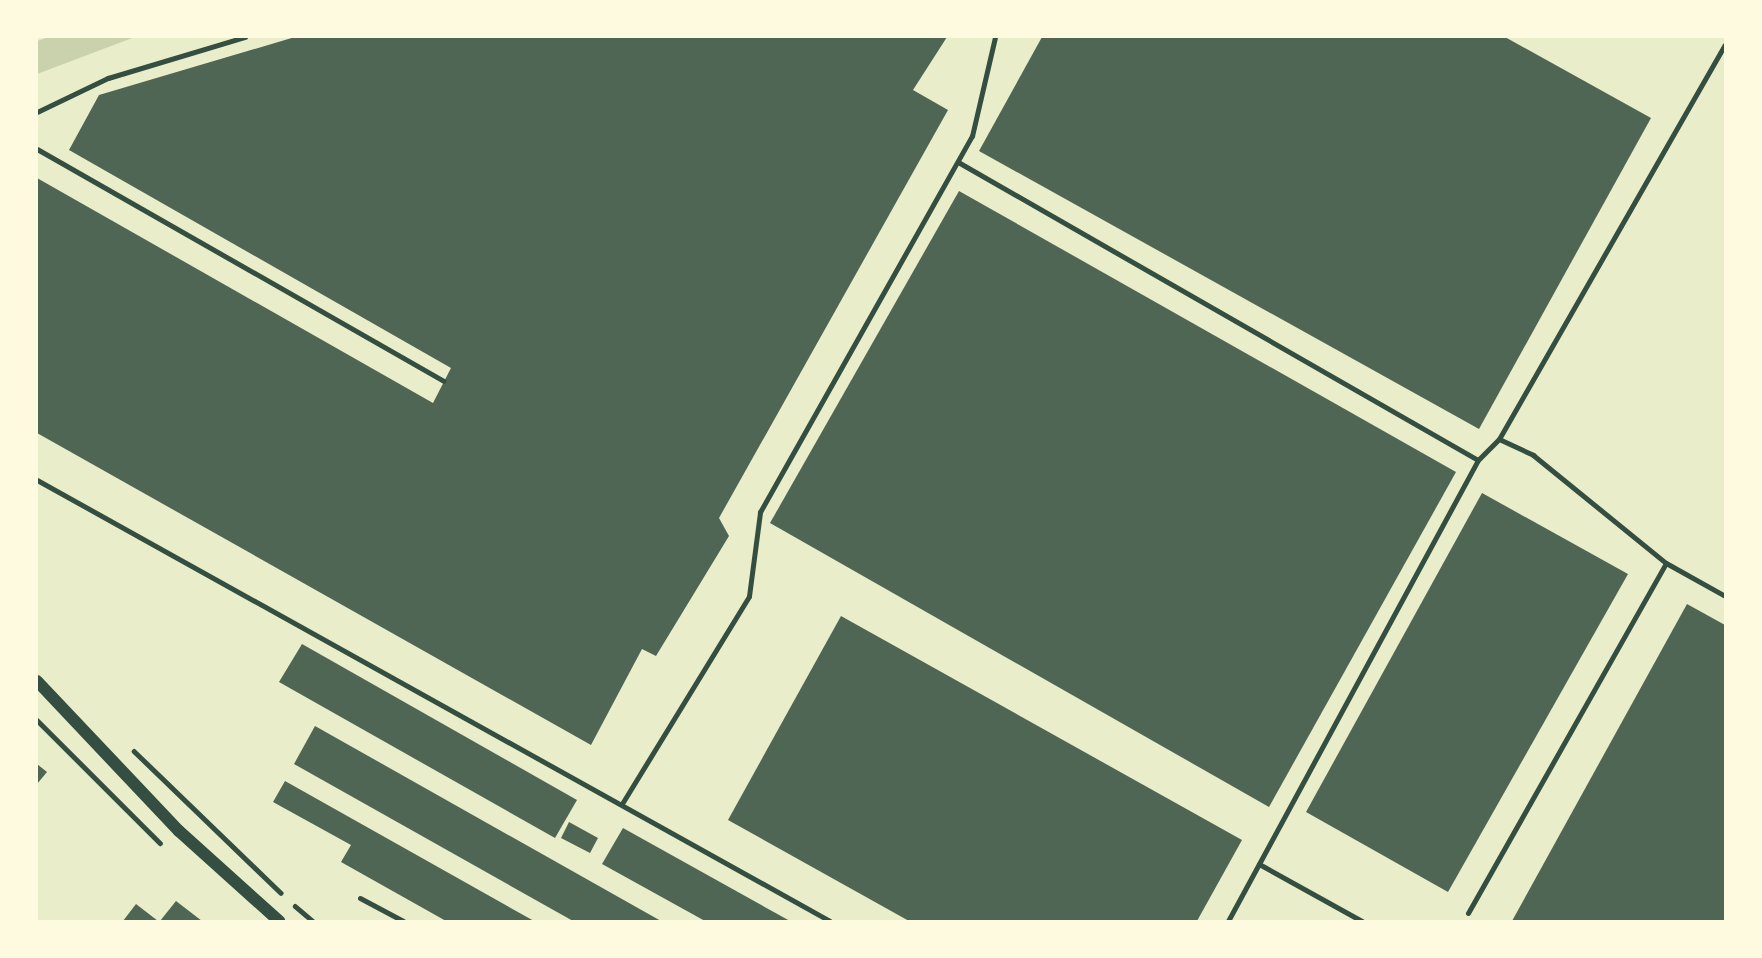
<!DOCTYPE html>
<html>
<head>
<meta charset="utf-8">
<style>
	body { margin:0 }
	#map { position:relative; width:1762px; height:958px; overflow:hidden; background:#e9edc9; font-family:Rubik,sans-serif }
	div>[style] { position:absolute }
	.green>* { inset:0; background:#cad2ad }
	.building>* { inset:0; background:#4f6655 }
	.path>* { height:4.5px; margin:-2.25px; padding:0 2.25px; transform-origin:2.25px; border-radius:2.25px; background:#344e41 }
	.service>* { height:5px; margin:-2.5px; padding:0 2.5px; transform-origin:2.5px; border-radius:2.5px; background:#344e41 }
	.tertiary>* { height:12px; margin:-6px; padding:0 6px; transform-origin:6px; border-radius:6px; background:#344e41 }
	span { translate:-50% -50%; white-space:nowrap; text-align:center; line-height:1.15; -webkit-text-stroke:6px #fefae0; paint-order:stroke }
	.frame { position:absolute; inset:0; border:38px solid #fefae0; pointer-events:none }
</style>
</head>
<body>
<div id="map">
	<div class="green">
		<div style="clip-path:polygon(49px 37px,135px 37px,37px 74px,37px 41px)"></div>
	</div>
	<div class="building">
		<div style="clip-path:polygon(295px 37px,947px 37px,913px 90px,948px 110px,719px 518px,729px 536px,656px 656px,642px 649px,591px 745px,37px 433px,37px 178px,433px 403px,451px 368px,69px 150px,99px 95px)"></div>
		<div style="clip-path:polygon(1042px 37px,1505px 37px,1651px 118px,1479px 429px,979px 151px)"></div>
		<div style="clip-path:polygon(959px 191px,1456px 472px,1269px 807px,770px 523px)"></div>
		<div style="clip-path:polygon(1482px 493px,1628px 574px,1448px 892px,1306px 812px)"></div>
		<div style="clip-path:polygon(1687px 604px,1725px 625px,1725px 921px,1512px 921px)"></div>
		<div style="clip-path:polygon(841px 616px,1242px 840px,1197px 921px,909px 921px,728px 820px)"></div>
		<div style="clip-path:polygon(302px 644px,577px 800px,555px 838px,279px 682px)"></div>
		<div style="clip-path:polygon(315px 726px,661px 921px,573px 921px,294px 764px)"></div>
		<div style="clip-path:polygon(37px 764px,47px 772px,37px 784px)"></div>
		<div style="clip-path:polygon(285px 781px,534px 921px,446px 921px,341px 862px,351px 845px,273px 802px)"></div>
		<div style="clip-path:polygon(569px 822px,598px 838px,590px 853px,561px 838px)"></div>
		<div style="clip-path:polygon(623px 828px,790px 921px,705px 921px,602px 864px)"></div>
		<div style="clip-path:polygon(176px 901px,202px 921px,160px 921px)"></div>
		<div style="clip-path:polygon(136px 904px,158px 921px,123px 921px)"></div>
	</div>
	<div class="path">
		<div style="left:37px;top:720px;width:174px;rotate:45deg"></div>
		<div style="left:134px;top:751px;width:204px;rotate:44deg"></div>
		<div style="left:295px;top:906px;width:23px;rotate:40deg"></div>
	</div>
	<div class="service">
		<div style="left:37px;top:112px;width:79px;rotate:-25.6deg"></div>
		<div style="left:108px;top:78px;width:143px;rotate:-16.7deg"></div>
		<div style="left:37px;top:149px;width:468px;rotate:29.7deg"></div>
		<div style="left:958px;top:162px;width:599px;rotate:29.82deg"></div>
		<div style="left:1499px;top:439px;width:38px;rotate:25deg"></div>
		<div style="left:1533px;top:455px;width:171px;rotate:39.1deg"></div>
		<div style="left:1666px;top:563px;width:68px;rotate:29.2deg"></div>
		<div style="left:37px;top:480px;width:907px;rotate:29.08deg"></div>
		<div style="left:623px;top:802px;width:241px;rotate:-58.5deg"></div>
		<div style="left:749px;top:596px;width:85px;rotate:-82.5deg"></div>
		<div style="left:760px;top:512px;width:432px;rotate:-60.6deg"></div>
		<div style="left:972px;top:136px;width:102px;rotate:-76.9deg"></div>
		<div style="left:1259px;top:864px;width:118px;rotate:29deg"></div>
		<div style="left:360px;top:898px;width:49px;rotate:28.1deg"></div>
		<div style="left:1468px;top:913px;width:402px;rotate:-60.5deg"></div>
		<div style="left:1228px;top:921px;width:524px;rotate:-61.53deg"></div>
		<div style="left:1478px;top:460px;width:30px;rotate:-45deg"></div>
		<div style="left:1499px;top:439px;width:454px;rotate:-60.2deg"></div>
	</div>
	<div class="tertiary">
		<div style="left:37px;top:681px;width:207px;rotate:46.6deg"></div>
		<div style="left:179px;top:831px;width:135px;rotate:42deg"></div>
	</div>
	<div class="frame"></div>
</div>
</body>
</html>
